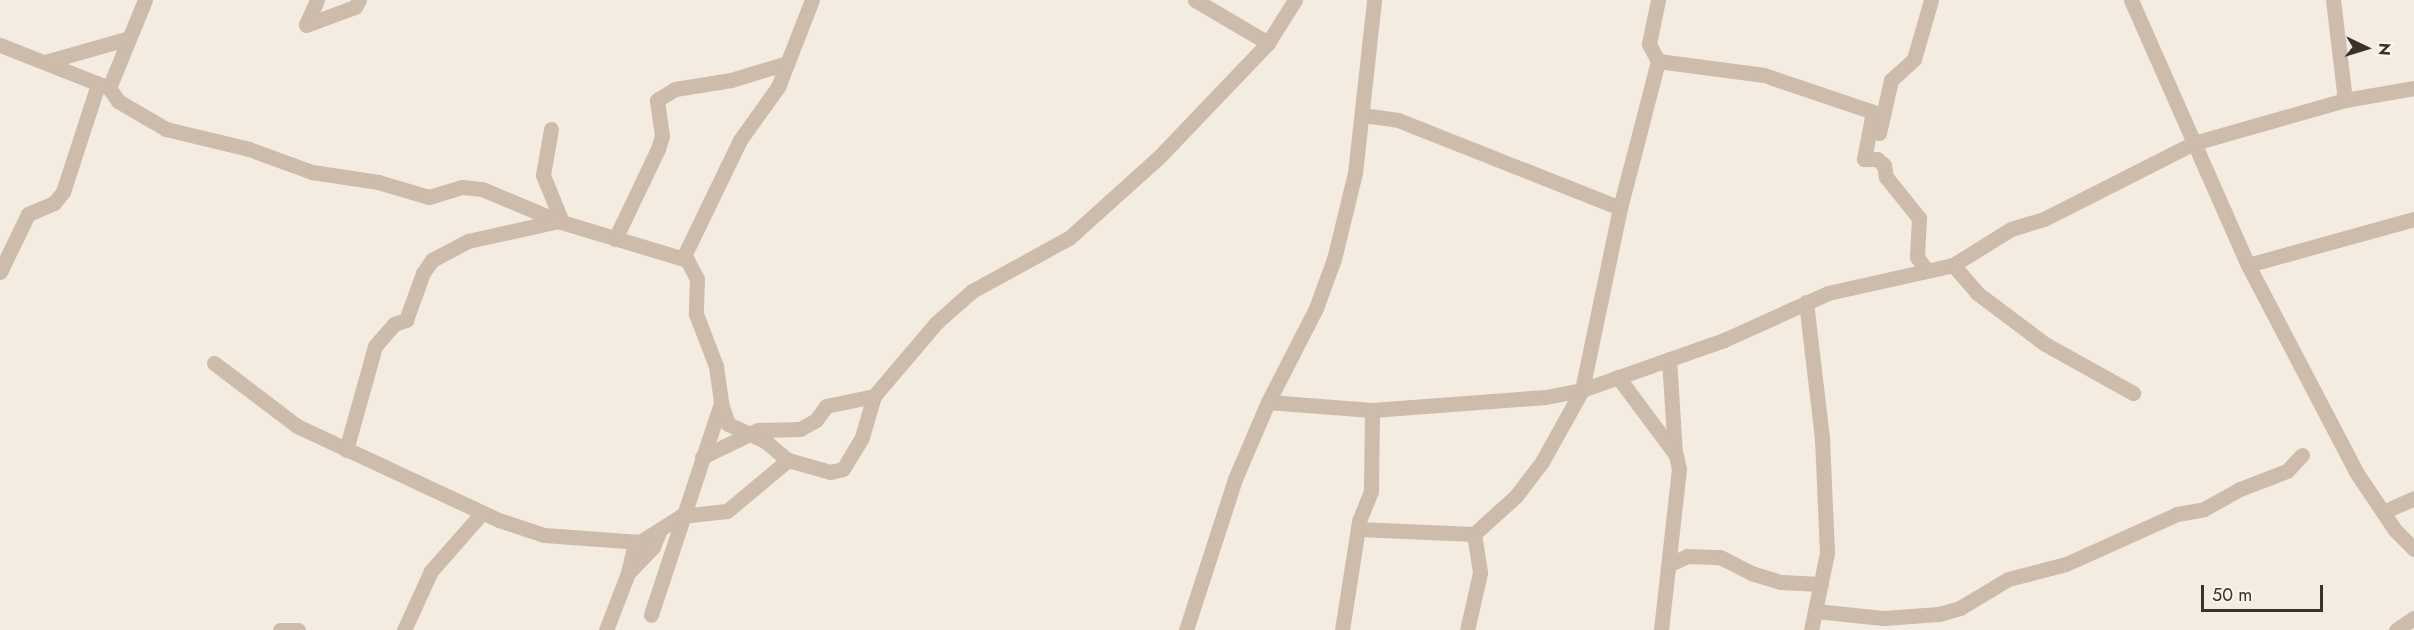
<!DOCTYPE html>
<html>
<head>
<meta charset="utf-8">
<style>
	body { margin:0 }
	#map { position:relative; width:2414px; height:630px; overflow:hidden; background:#f4ebe1; font-family:Jost,sans-serif }
	div>[style] { position:absolute }
	.minor>* { height:15px; margin:-7.5px; padding:0 7.5px; transform-origin:7.5px; border-radius:7.5px; background:#cdbbac }
	.tertiary>* { height:15px; margin:-7.5px; padding:0 7.5px; transform-origin:7.5px; border-radius:7.5px; background:#cdbbac }
	span { translate:-50% -50%; white-space:nowrap; text-align:center; line-height:1.15; -webkit-text-stroke:4.5px #fbf5ee; paint-order:stroke }
	.north { position:absolute; left:2336px; top:18px; width:60px; height:60px; -webkit-text-stroke:4px #fbf5ee; paint-order:stroke; rotate:94deg; font-size:16px; font-weight:700; line-height:24px; text-align:center; color:#3b302b }
	.north::after { content:''; display:block; margin:auto; width:21px; height:27px; background:#3b302b; clip-path:polygon(50% 0,100% 100%,50% 72%,0 100%) }
	.scale { position:absolute; left:2201px; top:585px; width:122px; height:27px; box-sizing:border-box; border:3px solid #3b302b; border-top:0; padding-left:8px; font-size:18px; line-height:21px; white-space:nowrap; color:#3b302b; -webkit-text-stroke:4px #fbf5ee; paint-order:stroke }
</style>
</head>
<body>
<div id="map">
	<div class="minor">
		<div style="left:317px;top:0;width:27px;rotate:114deg"></div>
		<div style="left:306px;top:25px;width:52px;rotate:-20.2deg"></div>
		<div style="left:355px;top:7px;width:8px;rotate:-60deg"></div>
		<div style="left:1195px;top:0;width:85px;rotate:30.5deg"></div>
		<div style="left:1268px;top:43px;width:51px;rotate:-57.9deg"></div>
		<div style="left:1658px;top:0;width:45px;rotate:101.6deg"></div>
		<div style="left:1649px;top:44px;width:19px;rotate:62deg"></div>
		<div style="left:1658px;top:61px;width:107px;rotate:7.5deg"></div>
		<div style="left:1764px;top:75px;width:115px;rotate:18.7deg"></div>
		<div style="left:1873px;top:112px;width:48px;rotate:100.8deg"></div>
		<div style="left:1864px;top:159px;width:13px"></div>
		<div style="left:1877px;top:159px;width:9px;rotate:41deg"></div>
		<div style="left:1884px;top:165px;width:12px;rotate:81deg"></div>
		<div style="left:1886px;top:177px;width:53px;rotate:51.2deg"></div>
		<div style="left:1919px;top:218px;width:39px;rotate:93deg"></div>
		<div style="left:1917px;top:257px;width:14px;rotate:54deg"></div>
		<div style="left:2131px;top:0;width:290px;rotate:66.2deg"></div>
		<div style="left:2248px;top:265px;width:233px;rotate:62.4deg"></div>
		<div style="left:2356px;top:472px;width:70px;rotate:56.1deg"></div>
		<div style="left:2395px;top:530px;width:27px;rotate:45deg"></div>
		<div style="left:0;top:45px;width:117px;rotate:21.5deg"></div>
		<div style="left:109px;top:88px;width:95px;rotate:-67.8deg"></div>
		<div style="left:45px;top:62px;width:87px;rotate:-15.9deg"></div>
		<div style="left:109px;top:88px;width:16px;rotate:55deg"></div>
		<div style="left:118px;top:101px;width:56px;rotate:30.3deg"></div>
		<div style="left:166px;top:129px;width:85px;rotate:13.5deg"></div>
		<div style="left:249px;top:149px;width:67px;rotate:20.1deg"></div>
		<div style="left:312px;top:172px;width:67px;rotate:8.6deg"></div>
		<div style="left:378px;top:182px;width:53px;rotate:16.4deg"></div>
		<div style="left:429px;top:197px;width:34px;rotate:-17deg"></div>
		<div style="left:462px;top:187px;width:20px;rotate:6deg"></div>
		<div style="left:482px;top:189px;width:82px;rotate:22.8deg"></div>
		<div style="left:558px;top:221px;width:135px;rotate:16.8deg"></div>
		<div style="left:687px;top:260px;width:21px;rotate:62deg"></div>
		<div style="left:697px;top:279px;width:35px;rotate:92deg"></div>
		<div style="left:696px;top:314px;width:56px;rotate:69deg"></div>
		<div style="left:716px;top:366px;width:37px;rotate:82deg"></div>
		<div style="left:721px;top:403px;width:223px;rotate:108.3deg"></div>
		<div style="left:2345px;top:100px;width:70px;rotate:-9.9deg"></div>
		<div style="left:1363px;top:115px;width:35px;rotate:8deg"></div>
		<div style="left:1398px;top:120px;width:239px;rotate:21.6deg"></div>
		<div style="left:1620px;top:208px;width:186px;rotate:101.8deg"></div>
		<div style="left:1582px;top:390px;width:82px;rotate:119.1deg"></div>
		<div style="left:1542px;top:462px;width:43px;rotate:127.4deg"></div>
		<div style="left:1516px;top:496px;width:57px;rotate:137.9deg"></div>
		<div style="left:551px;top:129px;width:47px;rotate:99.9deg"></div>
		<div style="left:543px;top:175px;width:51px;rotate:68deg"></div>
		<div style="left:1879px;top:133px;width:54px;rotate:-77.2deg"></div>
		<div style="left:1891px;top:80px;width:31px;rotate:-42deg"></div>
		<div style="left:1914px;top:59px;width:61px;rotate:-73.9deg"></div>
		<div style="left:1620px;top:208px;width:152px;rotate:-75.5deg"></div>
		<div style="left:615px;top:239px;width:100px;rotate:-64.5deg"></div>
		<div style="left:658px;top:149px;width:14px;rotate:-73deg"></div>
		<div style="left:662px;top:136px;width:36px;rotate:-98deg"></div>
		<div style="left:657px;top:100px;width:21px;rotate:-31deg"></div>
		<div style="left:675px;top:89px;width:57px;rotate:-9.1deg"></div>
		<div style="left:731px;top:80px;width:59px;rotate:-16.9deg"></div>
		<div style="left:683px;top:258px;width:131px;rotate:-64.2deg"></div>
		<div style="left:740px;top:140px;width:65px;rotate:-54.4deg"></div>
		<div style="left:778px;top:87px;width:93px;rotate:-68.7deg"></div>
		<div style="left:1953px;top:265px;width:68px;rotate:-31.8deg"></div>
		<div style="left:2011px;top:229px;width:34px;rotate:-17deg"></div>
		<div style="left:2044px;top:219px;width:168px;rotate:-26.9deg"></div>
		<div style="left:2194px;top:143px;width:157px;rotate:-15.9deg"></div>
		<div style="left:2345px;top:100px;width:101px;rotate:-96.8deg"></div>
		<div style="left:2248px;top:265px;width:172px;rotate:-15.5deg"></div>
		<div style="left:0;top:272px;width:64px;rotate:-64.2deg"></div>
		<div style="left:28px;top:214px;width:28px;rotate:-23deg"></div>
		<div style="left:54px;top:203px;width:14px;rotate:-51deg"></div>
		<div style="left:63px;top:192px;width:114px;rotate:-72deg"></div>
		<div style="left:1806px;top:302px;width:137px;rotate:83.3deg"></div>
		<div style="left:1822px;top:438px;width:115px;rotate:87.5deg"></div>
		<div style="left:1827px;top:553px;width:79px;rotate:101.7deg"></div>
		<div style="left:1669px;top:359px;width:95px;rotate:86.4deg"></div>
		<div style="left:214px;top:363px;width:104px;rotate:37.2deg"></div>
		<div style="left:297px;top:426px;width:223px;rotate:25deg"></div>
		<div style="left:499px;top:520px;width:47px;rotate:18.4deg"></div>
		<div style="left:544px;top:535px;width:96px;rotate:4.2deg"></div>
		<div style="left:640px;top:542px;width:49px;rotate:-32.4deg"></div>
		<div style="left:681px;top:516px;width:46px;rotate:-6.2deg"></div>
		<div style="left:727px;top:511px;width:80px;rotate:-39.9deg"></div>
		<div style="left:788px;top:460px;width:44px;rotate:15.9deg"></div>
		<div style="left:830px;top:472px;width:13px;rotate:-13deg"></div>
		<div style="left:843px;top:469px;width:37px;rotate:-59deg"></div>
		<div style="left:862px;top:437px;width:43px;rotate:-73.7deg"></div>
		<div style="left:874px;top:396px;width:97px;rotate:-49.6deg"></div>
		<div style="left:937px;top:322px;width:47px;rotate:-41.5deg"></div>
		<div style="left:972px;top:291px;width:111px;rotate:-28.7deg"></div>
		<div style="left:1069px;top:238px;width:122px;rotate:-42deg"></div>
		<div style="left:1160px;top:156px;width:156px;rotate:-46.3deg"></div>
		<div style="left:1618px;top:377px;width:97px;rotate:53.4deg"></div>
		<div style="left:1676px;top:455px;width:14px;rotate:78deg"></div>
		<div style="left:1679px;top:469px;width:162px;rotate:96.4deg"></div>
		<div style="left:1268px;top:402px;width:104px;rotate:4.4deg"></div>
		<div style="left:1372px;top:410px;width:174px;rotate:-4.3deg"></div>
		<div style="left:1546px;top:397px;width:37px;rotate:-11deg"></div>
		<div style="left:1582px;top:390px;width:151px;rotate:-19.4deg"></div>
		<div style="left:1724px;top:340px;width:114px;rotate:-24.3deg"></div>
		<div style="left:1828px;top:293px;width:128px;rotate:-12.6deg"></div>
		<div style="left:1953px;top:265px;width:37px;rotate:49deg"></div>
		<div style="left:1977px;top:293px;width:85px;rotate:36.9deg"></div>
		<div style="left:2045px;top:344px;width:101px;rotate:29.1deg"></div>
		<div style="left:721px;top:403px;width:22px;rotate:72deg"></div>
		<div style="left:728px;top:424px;width:41px;rotate:24.7deg"></div>
		<div style="left:765px;top:441px;width:30px;rotate:40deg"></div>
		<div style="left:346px;top:450px;width:108px;rotate:-74.4deg"></div>
		<div style="left:375px;top:346px;width:29px;rotate:-49deg"></div>
		<div style="left:394px;top:324px;width:13px;rotate:-18deg"></div>
		<div style="left:406px;top:320px;width:50px;rotate:-70.1deg"></div>
		<div style="left:423px;top:273px;width:16px;rotate:-55deg"></div>
		<div style="left:432px;top:260px;width:41px;rotate:-27.8deg"></div>
		<div style="left:468px;top:241px;width:92px;rotate:-12.5deg"></div>
		<div style="left:702px;top:457px;width:62px;rotate:-25.7deg"></div>
		<div style="left:758px;top:430px;width:42px;rotate:-1.4deg"></div>
		<div style="left:800px;top:429px;width:18px;rotate:-29deg"></div>
		<div style="left:816px;top:420px;width:17px;rotate:-54deg"></div>
		<div style="left:826px;top:406px;width:49px;rotate:-11.8deg"></div>
		<div style="left:2383px;top:512px;width:34px;rotate:-24deg"></div>
		<div style="left:1358px;top:529px;width:116px;rotate:2.5deg"></div>
		<div style="left:1474px;top:534px;width:39px;rotate:81deg"></div>
		<div style="left:1480px;top:573px;width:58px;rotate:102.8deg"></div>
		<div style="left:1668px;top:565px;width:21px;rotate:-25deg"></div>
		<div style="left:1687px;top:556px;width:33px;rotate:2deg"></div>
		<div style="left:1720px;top:557px;width:35px;rotate:27deg"></div>
		<div style="left:1751px;top:573px;width:31px;rotate:17deg"></div>
		<div style="left:1781px;top:582px;width:40px;rotate:2.9deg"></div>
		<div style="left:628px;top:573px;width:36px;rotate:-46deg"></div>
		<div style="left:653px;top:547px;width:16px;rotate:-68deg"></div>
		<div style="left:1816px;top:611px;width:67px;rotate:6deg"></div>
		<div style="left:1883px;top:618px;width:56px;rotate:-4.1deg"></div>
		<div style="left:1939px;top:614px;width:22px;rotate:-16deg"></div>
		<div style="left:1960px;top:608px;width:56px;rotate:-31.1deg"></div>
		<div style="left:2008px;top:579px;width:60px;rotate:-14.5deg"></div>
		<div style="left:2066px;top:564px;width:122px;rotate:-24.2deg"></div>
		<div style="left:2177px;top:514px;width:27px;rotate:-10deg"></div>
		<div style="left:2204px;top:509px;width:41px;rotate:-29.1deg"></div>
		<div style="left:2240px;top:489px;width:50px;rotate:-21deg"></div>
		<div style="left:2287px;top:471px;width:22px;rotate:-47deg"></div>
		<div style="left:280px;top:630px;width:18px"></div>
		<div style="left:404px;top:630px;width:65px;rotate:-65.4deg"></div>
		<div style="left:431px;top:571px;width:77px;rotate:-48.7deg"></div>
		<div style="left:606px;top:630px;width:61px;rotate:-68.9deg"></div>
		<div style="left:628px;top:573px;width:32px;rotate:-77deg"></div>
		<div style="left:1342px;top:630px;width:110px;rotate:-81.1deg"></div>
		<div style="left:1359px;top:521px;width:32px;rotate:-68deg"></div>
		<div style="left:1371px;top:491px;width:81px;rotate:-89.3deg"></div>
		<div style="left:2396px;top:630px;width:22px;rotate:-34deg"></div>
	</div>
	<div class="tertiary">
		<div style="left:1186px;top:630px;width:159px;rotate:-72deg"></div>
		<div style="left:1235px;top:479px;width:84px;rotate:-66.8deg"></div>
		<div style="left:1268px;top:402px;width:106px;rotate:-62.9deg"></div>
		<div style="left:1316px;top:308px;width:52px;rotate:-69.8deg"></div>
		<div style="left:1334px;top:259px;width:89px;rotate:-76.3deg"></div>
		<div style="left:1355px;top:173px;width:174px;rotate:-83.7deg"></div>
	</div>
	<div class="north">N</div>
	<div class="scale">50 m</div>
</div>
</body>
</html>
